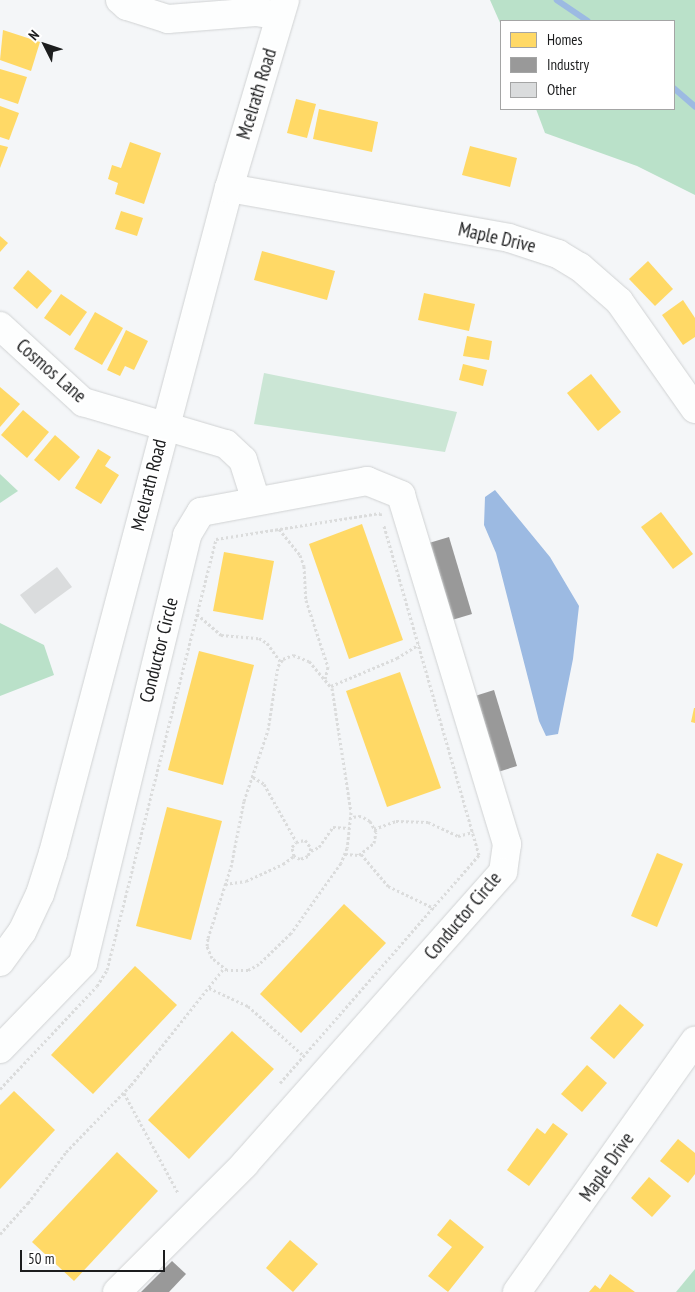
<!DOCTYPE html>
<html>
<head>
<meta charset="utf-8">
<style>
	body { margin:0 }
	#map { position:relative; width:695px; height:1292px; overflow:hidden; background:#f4f6f8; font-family:"PT Sans Narrow",sans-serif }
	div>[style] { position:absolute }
	.green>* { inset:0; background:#cbe6d5 }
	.forest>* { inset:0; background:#bae1c9 }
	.water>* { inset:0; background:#9cbae2 }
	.homes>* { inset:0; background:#ffd966 }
	.industry>* { inset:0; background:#999 }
	.stream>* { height:5.5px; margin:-2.75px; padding:0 2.75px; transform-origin:2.75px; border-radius:2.75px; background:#9cbae2 }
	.building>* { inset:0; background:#dadcdd }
	.path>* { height:3px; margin-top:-1.5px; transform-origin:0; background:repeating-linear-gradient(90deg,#dbdcdc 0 2.5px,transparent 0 5px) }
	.roads { filter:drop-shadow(0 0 1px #d0d2d3) drop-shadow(0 0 1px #d0d2d3) }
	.minor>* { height:28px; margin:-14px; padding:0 14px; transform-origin:14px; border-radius:14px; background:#fdfefe }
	span { translate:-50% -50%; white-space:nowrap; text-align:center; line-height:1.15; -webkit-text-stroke:5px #fff; paint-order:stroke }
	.street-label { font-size:19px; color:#1c1d1e }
	.legend { position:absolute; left:500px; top:20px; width:175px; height:90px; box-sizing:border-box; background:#fff; border:1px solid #a4a5a5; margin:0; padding:6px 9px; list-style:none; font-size:15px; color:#1c1d1e }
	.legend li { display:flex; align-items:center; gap:10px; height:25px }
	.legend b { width:25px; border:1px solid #a4a5a5 }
	.north { position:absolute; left:20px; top:20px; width:50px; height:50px; -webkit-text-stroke:4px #fff; paint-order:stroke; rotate:311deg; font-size:14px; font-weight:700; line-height:20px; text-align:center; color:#1c1d1e }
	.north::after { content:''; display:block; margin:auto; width:18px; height:22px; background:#1c1d1e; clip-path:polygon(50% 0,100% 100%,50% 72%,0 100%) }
	.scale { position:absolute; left:20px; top:1250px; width:145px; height:22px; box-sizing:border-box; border:2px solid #1c1d1e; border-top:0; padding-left:6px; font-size:15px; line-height:18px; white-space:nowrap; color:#1c1d1e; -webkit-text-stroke:4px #fff; paint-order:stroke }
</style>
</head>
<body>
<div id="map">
	<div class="green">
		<div style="clip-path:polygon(264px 373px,457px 412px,445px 452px,254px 424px)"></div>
	</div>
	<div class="forest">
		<div style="clip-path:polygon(490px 0,695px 0,695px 195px,637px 166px,545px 133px,536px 109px,674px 109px,674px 21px,501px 21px,501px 25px)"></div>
		<div style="clip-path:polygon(0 474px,18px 491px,0 503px)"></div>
		<div style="clip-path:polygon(0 623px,44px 645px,54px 675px,0 696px)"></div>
		<div style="clip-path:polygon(695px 1269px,695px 1292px,676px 1292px)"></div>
	</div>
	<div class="water">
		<div style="clip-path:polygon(495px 490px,550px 557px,579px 606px,573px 659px,558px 734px,546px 736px,539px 721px,496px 553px,484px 525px,485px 497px)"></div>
	</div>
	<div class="homes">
		<div style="clip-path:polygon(3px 30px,40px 42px,31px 71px,0 60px)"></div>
		<div style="clip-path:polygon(0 69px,27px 77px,18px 104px,0 98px)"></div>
		<div style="clip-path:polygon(296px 99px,316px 104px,307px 138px,287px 133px)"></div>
		<div style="clip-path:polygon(0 106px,19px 113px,9px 140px,0 137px)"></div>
		<div style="clip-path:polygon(319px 109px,378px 122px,372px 152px,313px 139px)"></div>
		<div style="clip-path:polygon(130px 142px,161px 153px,144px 204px,115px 194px,118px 183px,108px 179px,112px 165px,121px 168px)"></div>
		<div style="clip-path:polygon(0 145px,8px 147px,0 168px)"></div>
		<div style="clip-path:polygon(470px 146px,517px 158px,510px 187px,462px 175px)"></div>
		<div style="clip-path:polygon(121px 211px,143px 218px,137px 236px,115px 229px)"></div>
		<div style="clip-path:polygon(0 236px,8px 243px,0 252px)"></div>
		<div style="clip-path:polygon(262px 251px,335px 271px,327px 300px,254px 280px)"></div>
		<div style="clip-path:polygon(648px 261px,673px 289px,655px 306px,629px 279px)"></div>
		<div style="clip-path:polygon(28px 270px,52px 291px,37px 309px,13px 288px)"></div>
		<div style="clip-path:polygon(424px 293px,475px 304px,469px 331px,418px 320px)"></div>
		<div style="clip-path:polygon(61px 294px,87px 312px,70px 336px,44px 318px)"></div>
		<div style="clip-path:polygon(683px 300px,695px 318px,695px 337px,683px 345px,662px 315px)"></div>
		<div style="clip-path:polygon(95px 312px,123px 328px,102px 365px,74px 349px)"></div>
		<div style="clip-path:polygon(126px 330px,148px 341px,134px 370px,125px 366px,120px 376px,107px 370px)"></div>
		<div style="clip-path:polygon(467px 336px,492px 341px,489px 360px,463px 356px)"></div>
		<div style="clip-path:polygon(463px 364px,487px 370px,483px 386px,459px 380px)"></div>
		<div style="clip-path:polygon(591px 374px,621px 412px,598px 431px,567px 393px)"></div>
		<div style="clip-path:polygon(0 387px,20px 404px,0 427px)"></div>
		<div style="clip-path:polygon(23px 410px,49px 432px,27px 458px,1px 435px)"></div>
		<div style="clip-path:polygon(55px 435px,80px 457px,59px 481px,34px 460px)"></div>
		<div style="clip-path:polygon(98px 449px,111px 457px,105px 466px,119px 475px,101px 504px,75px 488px)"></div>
		<div style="clip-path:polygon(661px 512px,693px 554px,673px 569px,641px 527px)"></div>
		<div style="clip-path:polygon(362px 524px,403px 640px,349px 659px,309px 544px)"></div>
		<div style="clip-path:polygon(224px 552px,274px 561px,263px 620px,213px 611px)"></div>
		<div style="clip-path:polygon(199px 651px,254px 665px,223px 785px,168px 770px)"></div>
		<div style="clip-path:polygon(400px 672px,441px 788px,387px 807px,346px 691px)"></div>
		<div style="clip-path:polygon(694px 708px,695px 708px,695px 723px,691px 722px)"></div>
		<div style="clip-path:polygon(167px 807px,222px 821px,191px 940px,136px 926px)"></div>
		<div style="clip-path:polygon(657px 853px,683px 864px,657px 927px,631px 916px)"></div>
		<div style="clip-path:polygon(344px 904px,386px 943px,301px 1033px,260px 994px)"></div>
		<div style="clip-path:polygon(135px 966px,177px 1005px,93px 1094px,51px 1055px)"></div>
		<div style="clip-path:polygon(620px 1004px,644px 1025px,614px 1059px,590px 1038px)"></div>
		<div style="clip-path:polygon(232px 1031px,274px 1069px,189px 1159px,148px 1120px)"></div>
		<div style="clip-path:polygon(587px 1065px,607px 1083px,582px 1112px,561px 1094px)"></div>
		<div style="clip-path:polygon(14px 1091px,55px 1130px,0 1189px,0 1105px)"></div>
		<div style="clip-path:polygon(553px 1123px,568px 1134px,529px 1186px,507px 1170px,537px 1128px,545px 1134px)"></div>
		<div style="clip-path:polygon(678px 1139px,695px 1153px,695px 1174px,688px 1183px,660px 1161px)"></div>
		<div style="clip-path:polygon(117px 1152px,158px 1191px,74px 1281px,32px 1242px)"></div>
		<div style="clip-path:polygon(649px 1177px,671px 1196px,652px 1217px,631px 1198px)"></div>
		<div style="clip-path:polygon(450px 1219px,484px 1247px,448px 1292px,428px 1276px,452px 1247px,437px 1235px)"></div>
		<div style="clip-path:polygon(290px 1240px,318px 1264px,293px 1292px,266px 1268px)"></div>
		<div style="clip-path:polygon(610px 1274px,635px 1292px,589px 1292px,595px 1285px,600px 1289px)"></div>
	</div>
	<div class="industry">
		<div style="clip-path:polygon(449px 537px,472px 614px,452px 620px,429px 543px)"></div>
		<div style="clip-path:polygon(494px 690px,517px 766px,498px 772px,475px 696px)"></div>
		<div style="clip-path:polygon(172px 1261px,186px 1274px,169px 1292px,141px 1292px)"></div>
	</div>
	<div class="stream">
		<div style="left:557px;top:0;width:37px;rotate:34deg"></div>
		<div style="left:674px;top:88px;width:28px;rotate:41deg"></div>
	</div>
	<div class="building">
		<div style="clip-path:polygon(57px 567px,72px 587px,35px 614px,20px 595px)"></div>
	</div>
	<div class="path">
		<div style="left:279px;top:529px;width:33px;rotate:51deg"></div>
		<div style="left:300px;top:555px;width:12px;rotate:70deg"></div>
		<div style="left:304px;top:566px;width:34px;rotate:87deg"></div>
		<div style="left:306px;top:600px;width:71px;rotate:71.8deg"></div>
		<div style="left:328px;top:667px;width:12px;rotate:104deg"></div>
		<div style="left:197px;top:614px;width:32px;rotate:41deg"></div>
		<div style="left:221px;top:635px;width:38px;rotate:5deg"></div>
		<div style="left:259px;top:638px;width:9px;rotate:32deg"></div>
		<div style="left:267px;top:643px;width:22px;rotate:54deg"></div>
		<div style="left:293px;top:655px;width:17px;rotate:21deg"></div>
		<div style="left:309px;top:661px;width:35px;rotate:50deg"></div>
		<div style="left:332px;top:688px;width:125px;rotate:81.3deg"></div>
		<div style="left:351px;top:812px;width:36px;rotate:96deg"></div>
		<div style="left:347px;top:848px;width:16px;rotate:112deg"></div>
		<div style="left:341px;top:863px;width:86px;rotate:125.5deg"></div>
		<div style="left:291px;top:933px;width:45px;rotate:135.9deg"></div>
		<div style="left:259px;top:964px;width:13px;rotate:151deg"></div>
		<div style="left:248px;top:970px;width:21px;rotate:180deg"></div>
		<div style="left:227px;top:970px;width:19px;rotate:-141deg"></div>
		<div style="left:212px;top:958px;width:13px;rotate:-113deg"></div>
		<div style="left:207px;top:946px;width:8px;rotate:-83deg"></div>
		<div style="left:208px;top:938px;width:75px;rotate:-72.1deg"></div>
		<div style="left:231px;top:867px;width:67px;rotate:-78.9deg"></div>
		<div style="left:244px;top:801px;width:75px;rotate:-71.3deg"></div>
		<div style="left:268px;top:730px;width:65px;rotate:-81.1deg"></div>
		<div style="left:278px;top:666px;width:9px;rotate:-54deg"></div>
		<div style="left:283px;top:659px;width:11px;rotate:-22deg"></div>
		<div style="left:331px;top:686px;width:72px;rotate:-23deg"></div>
		<div style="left:397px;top:658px;width:26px;rotate:-32deg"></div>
		<div style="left:253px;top:777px;width:13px;rotate:32deg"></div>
		<div style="left:264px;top:784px;width:65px;rotate:60.7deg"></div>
		<div style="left:374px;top:829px;width:23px;rotate:-20deg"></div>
		<div style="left:396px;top:821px;width:32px;rotate:2deg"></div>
		<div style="left:428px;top:822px;width:33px;rotate:25deg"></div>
		<div style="left:458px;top:836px;width:16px;rotate:-15deg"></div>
		<div style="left:311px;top:851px;width:9px;rotate:-27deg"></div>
		<div style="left:319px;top:847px;width:24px;rotate:-55deg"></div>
		<div style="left:333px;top:827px;width:17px;rotate:3deg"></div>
		<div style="left:345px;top:854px;width:14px;rotate:4deg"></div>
		<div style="left:359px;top:855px;width:19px;rotate:-39deg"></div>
		<div style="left:374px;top:843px;width:11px;rotate:-80deg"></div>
		<div style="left:376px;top:832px;width:13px;rotate:-119deg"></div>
		<div style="left:370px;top:821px;width:10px;rotate:-151deg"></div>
		<div style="left:361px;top:816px;width:10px;rotate:174deg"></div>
		<div style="left:361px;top:854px;width:42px;rotate:49.8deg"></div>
		<div style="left:388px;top:886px;width:51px;rotate:25.6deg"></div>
		<div style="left:225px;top:884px;width:21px;rotate:-8deg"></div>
		<div style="left:246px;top:881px;width:41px;rotate:-24.7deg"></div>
		<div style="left:283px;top:864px;width:14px;rotate:-36deg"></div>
		<div style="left:294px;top:856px;width:9px;rotate:-103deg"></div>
		<div style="left:292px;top:847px;width:6px;rotate:-51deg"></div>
		<div style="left:296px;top:842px;width:9px;rotate:-13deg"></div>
		<div style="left:305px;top:840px;width:10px;rotate:53deg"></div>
		<div style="left:311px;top:848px;width:9px;rotate:111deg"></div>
		<div style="left:308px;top:856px;width:9px;rotate:159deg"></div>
		<div style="left:300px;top:859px;width:7px;rotate:-153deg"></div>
		<div style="left:209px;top:988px;width:43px;rotate:24.8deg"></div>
		<div style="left:248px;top:1006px;width:75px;rotate:41.8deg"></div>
		<div style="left:280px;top:1083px;width:303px;rotate:-48.9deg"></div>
		<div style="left:479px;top:855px;width:343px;rotate:-106.1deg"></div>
		<div style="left:0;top:1089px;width:141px;rotate:-46.7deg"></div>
		<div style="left:97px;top:986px;width:19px;rotate:-58deg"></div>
		<div style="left:107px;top:970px;width:445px;rotate:-75.8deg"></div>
		<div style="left:216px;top:539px;width:166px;rotate:-9deg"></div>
		<div style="left:380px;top:513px;width:3px;rotate:72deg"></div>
		<div style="left:124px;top:1093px;width:114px;rotate:61.6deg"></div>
		<div style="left:0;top:1234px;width:42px;rotate:-47.9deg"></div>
		<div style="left:28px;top:1203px;width:64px;rotate:-53.3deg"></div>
		<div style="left:66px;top:1152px;width:93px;rotate:-45.9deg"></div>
		<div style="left:131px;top:1085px;width:149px;rotate:-51.5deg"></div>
	</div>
	<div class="roads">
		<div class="minor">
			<div style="left:120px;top:0;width:9px;rotate:41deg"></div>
			<div style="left:127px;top:6px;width:43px;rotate:17.6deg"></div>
			<div style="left:168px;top:19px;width:88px;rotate:-4.5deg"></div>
			<div style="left:256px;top:12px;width:24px;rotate:9deg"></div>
			<div style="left:229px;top:188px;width:284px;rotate:10.1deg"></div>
			<div style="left:509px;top:238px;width:52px;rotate:18.1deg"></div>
			<div style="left:558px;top:254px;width:26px;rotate:31deg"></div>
			<div style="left:580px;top:267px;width:52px;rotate:41.1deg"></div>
			<div style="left:619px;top:301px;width:132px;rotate:54.9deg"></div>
			<div style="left:0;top:326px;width:113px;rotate:42.5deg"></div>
			<div style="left:83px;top:402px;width:149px;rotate:16.4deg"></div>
			<div style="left:226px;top:444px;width:23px;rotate:43deg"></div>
			<div style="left:243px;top:460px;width:43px;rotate:72.4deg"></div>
			<div style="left:0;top:962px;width:37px;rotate:-54deg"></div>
			<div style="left:22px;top:932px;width:42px;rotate:-64.7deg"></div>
			<div style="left:40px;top:894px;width:43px;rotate:-72.4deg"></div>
			<div style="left:53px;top:853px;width:688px;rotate:-75.18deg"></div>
			<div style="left:229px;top:188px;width:196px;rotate:-73.4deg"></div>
			<div style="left:0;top:1049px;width:120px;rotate:-46deg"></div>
			<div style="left:83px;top:963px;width:440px;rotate:-76.3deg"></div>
			<div style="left:187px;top:535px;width:27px;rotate:-59deg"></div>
			<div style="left:201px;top:512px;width:169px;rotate:-10.6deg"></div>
			<div style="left:367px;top:481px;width:37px;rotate:22deg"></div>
			<div style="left:401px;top:495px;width:365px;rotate:73.1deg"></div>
			<div style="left:507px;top:844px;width:28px;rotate:98deg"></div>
			<div style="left:503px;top:872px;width:390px;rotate:131.5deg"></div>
			<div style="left:245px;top:1164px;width:181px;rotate:135deg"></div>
			<div style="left:517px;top:1292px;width:308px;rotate:-54.7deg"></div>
		</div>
	</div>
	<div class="street-label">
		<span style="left:257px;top:94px;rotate:-73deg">Mcelrath Road</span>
		<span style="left:497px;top:238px;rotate:13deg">Maple Drive</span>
		<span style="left:51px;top:371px;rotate:41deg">Cosmos Lane</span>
		<span style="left:149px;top:485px;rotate:-76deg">Mcelrath Road</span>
		<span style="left:159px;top:650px;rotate:-76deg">Conductor Circle</span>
		<span style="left:463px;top:916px;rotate:-50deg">Conductor Circle</span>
		<span style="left:607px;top:1167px;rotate:-55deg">Maple Drive</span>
	</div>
	<ul class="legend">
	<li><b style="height:14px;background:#ffd966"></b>Homes</li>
	<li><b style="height:14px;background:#999"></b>Industry</li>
	<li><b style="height:14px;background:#dadcdd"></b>Other</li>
	</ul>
	<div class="north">N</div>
	<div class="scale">50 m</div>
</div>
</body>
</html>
